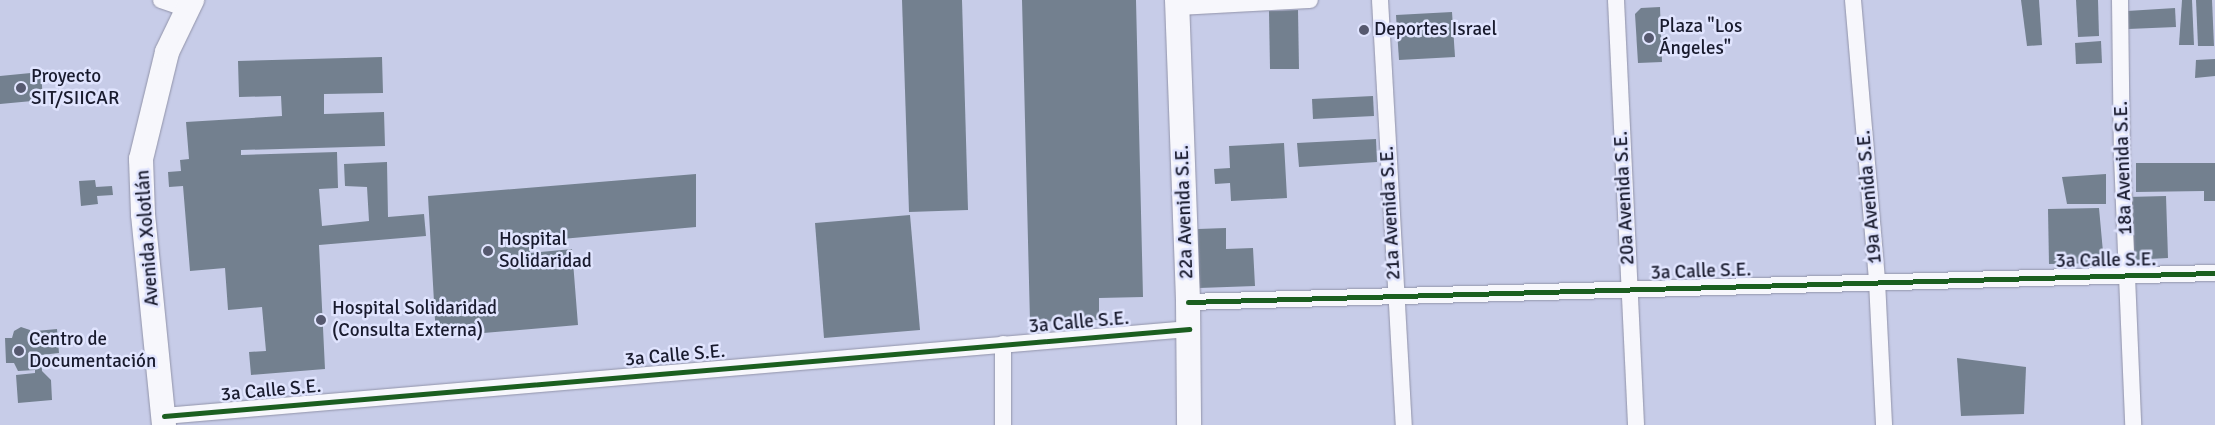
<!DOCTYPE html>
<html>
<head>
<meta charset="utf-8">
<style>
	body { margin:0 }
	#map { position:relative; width:2215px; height:425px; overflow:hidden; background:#c7cce8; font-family:Signika,sans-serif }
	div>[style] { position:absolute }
	.building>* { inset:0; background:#73808f }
	.roads { filter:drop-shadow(0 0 1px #9193a9) drop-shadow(0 0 1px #9193a9) }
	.street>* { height:16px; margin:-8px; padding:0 8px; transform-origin:8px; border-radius:8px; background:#f7f7fc }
	.secondary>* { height:24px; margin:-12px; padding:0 12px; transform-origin:12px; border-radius:12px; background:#f7f7fc }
	.cycleway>* { height:5px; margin:-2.5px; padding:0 2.5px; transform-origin:2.5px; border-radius:2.5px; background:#1b5e20 }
	.dots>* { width:14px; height:14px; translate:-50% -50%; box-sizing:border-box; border:2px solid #e0e4fe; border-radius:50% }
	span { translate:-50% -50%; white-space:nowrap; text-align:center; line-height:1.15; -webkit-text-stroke:5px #e0e4fe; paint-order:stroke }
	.poi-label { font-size:19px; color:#191b2e }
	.left { translate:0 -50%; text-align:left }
	.street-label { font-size:19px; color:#191b2e }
</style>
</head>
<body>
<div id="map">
	<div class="building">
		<div style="clip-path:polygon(902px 0,962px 0,968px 210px,909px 212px)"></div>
		<div style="clip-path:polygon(1022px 0,1136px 0,1143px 297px,1099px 298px,1099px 320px,1030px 322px)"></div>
		<div style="clip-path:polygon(2021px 0,2039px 0,2042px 45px,2027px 46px)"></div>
		<div style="clip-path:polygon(2076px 0,2098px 0,2099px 36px,2078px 37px)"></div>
		<div style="clip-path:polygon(2182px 0,2192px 0,2194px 45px,2179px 45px)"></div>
		<div style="clip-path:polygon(2196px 0,2212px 0,2214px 46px,2198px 46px)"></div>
		<div style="clip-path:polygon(1660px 7px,1662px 62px,1638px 63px,1635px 14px,1641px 8px)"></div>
		<div style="clip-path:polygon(2175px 8px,2176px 27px,2128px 29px,2127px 11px)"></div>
		<div style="clip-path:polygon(1298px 10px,1299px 69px,1270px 69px,1269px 11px)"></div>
		<div style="clip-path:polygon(1452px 12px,1455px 57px,1399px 60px,1396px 15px)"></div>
		<div style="clip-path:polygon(2101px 41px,2102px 63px,2076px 64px,2075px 43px)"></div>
		<div style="clip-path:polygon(382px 57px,383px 93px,324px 94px,324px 114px,384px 112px,385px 146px,241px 150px,241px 155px,337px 152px,338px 188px,319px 189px,322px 226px,369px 221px,367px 187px,345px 186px,344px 164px,387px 162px,388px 217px,424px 214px,426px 236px,319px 245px,325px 369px,251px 375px,249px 352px,266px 351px,262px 307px,228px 310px,225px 268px,190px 271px,183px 186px,169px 187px,168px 172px,181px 171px,180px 160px,189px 159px,186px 122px,282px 116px,281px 96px,239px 97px,238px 61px)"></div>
		<div style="clip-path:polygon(2215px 59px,2215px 76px,2195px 78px,2196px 60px)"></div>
		<div style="clip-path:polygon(41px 72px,43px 100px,0 104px,0 76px)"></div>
		<div style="clip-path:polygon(1373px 96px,1374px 116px,1313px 119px,1312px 99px)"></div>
		<div style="clip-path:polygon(1376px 139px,1377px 162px,1299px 167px,1297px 143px)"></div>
		<div style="clip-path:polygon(1284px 143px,1287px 198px,1231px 201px,1230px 183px,1215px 184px,1214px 169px,1230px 168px,1229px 146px)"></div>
		<div style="clip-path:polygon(2136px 163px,2215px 163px,2215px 201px,2204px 201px,2204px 191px,2136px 192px)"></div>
		<div style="clip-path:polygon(696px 174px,696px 227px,528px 242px,530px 253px,572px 249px,578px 325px,436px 337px,428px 196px)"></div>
		<div style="clip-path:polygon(2106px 174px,2106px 204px,2067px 204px,2062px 177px)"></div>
		<div style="clip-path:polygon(95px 180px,96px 187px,112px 186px,113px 195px,97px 196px,98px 204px,81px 206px,79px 181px)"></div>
		<div style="clip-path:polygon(2166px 196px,2168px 258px,2131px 260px,2128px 197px)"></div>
		<div style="clip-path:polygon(2099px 208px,2104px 263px,2049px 264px,2048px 209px)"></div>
		<div style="clip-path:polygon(910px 215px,920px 330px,824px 338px,815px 223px)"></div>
		<div style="clip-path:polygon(1226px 228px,1226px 249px,1253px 248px,1255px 286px,1199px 288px,1198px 229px)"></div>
		<div style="clip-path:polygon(21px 327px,30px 330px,32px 339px,37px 338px,36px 331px,57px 329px,59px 353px,41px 355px,42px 371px,51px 380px,52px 400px,18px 403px,16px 375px,35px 373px,35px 370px,18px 371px,14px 363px,6px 363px,5px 338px,12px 338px,14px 331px)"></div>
		<div style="clip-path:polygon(1957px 358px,2026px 367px,2024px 414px,1961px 416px)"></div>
	</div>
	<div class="roads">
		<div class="street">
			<div style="left:161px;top:0;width:28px;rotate:19deg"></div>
			<div style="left:1380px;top:0;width:426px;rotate:86.8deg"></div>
			<div style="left:1616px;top:0;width:425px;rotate:87.3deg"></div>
			<div style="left:1853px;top:0;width:282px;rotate:85.1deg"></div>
			<div style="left:1877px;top:281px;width:144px;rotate:87.2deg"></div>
			<div style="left:2120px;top:0;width:157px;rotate:89.3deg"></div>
			<div style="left:2122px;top:157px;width:268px;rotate:87.6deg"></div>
			<div style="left:1177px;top:7px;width:133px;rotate:-3deg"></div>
			<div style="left:1188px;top:302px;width:1027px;rotate:-1.62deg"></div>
			<div style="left:1003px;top:344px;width:81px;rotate:90deg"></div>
			<div style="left:164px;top:416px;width:1029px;rotate:-4.85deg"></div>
		</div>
		<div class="secondary">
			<div style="left:1177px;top:0;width:302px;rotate:87.9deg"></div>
			<div style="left:1188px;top:302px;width:123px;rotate:89.5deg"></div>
			<div style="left:164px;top:425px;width:212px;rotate:-95.7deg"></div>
			<div style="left:143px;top:214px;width:55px;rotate:-92.1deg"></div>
			<div style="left:141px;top:159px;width:110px;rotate:-76.3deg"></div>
			<div style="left:167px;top:52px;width:58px;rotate:-64.3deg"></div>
		</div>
	</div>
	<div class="cycleway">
		<div style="left:1188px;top:302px;width:1027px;rotate:-1.62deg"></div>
		<div style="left:164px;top:416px;width:1029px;rotate:-4.85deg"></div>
	</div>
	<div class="dots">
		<div style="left:1364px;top:30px;background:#56596f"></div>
		<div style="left:1649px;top:38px;background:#56596f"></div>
		<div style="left:21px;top:88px;background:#56596f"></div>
		<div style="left:488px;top:251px;background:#56596f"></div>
		<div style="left:321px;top:320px;background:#56596f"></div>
		<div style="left:19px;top:351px;background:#56596f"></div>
	</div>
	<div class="poi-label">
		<span class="left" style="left:1659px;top:38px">Plaza "Los<br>Ángeles"</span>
		<span class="left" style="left:1374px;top:30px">Deportes Israel</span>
		<span class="left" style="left:31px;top:88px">Proyecto<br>SIT/SIICAR</span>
		<span class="left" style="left:499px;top:251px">Hospital<br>Solidaridad</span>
		<span class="left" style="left:332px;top:320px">Hospital Solidaridad<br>(Consulta Externa)</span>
		<span class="left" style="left:29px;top:351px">Centro de<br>Documentación</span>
	</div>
	<div class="street-label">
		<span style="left:2124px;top:168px;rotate:-92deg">18a Avenida S.E.</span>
		<span style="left:1870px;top:197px;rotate:-95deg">19a Avenida S.E.</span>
		<span style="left:1625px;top:198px;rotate:-93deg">20a Avenida S.E.</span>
		<span style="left:1185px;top:212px;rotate:-92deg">22a Avenida S.E.</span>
		<span style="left:1391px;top:213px;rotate:-93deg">21a Avenida S.E.</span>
		<span style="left:148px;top:238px;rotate:-94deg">Avenida Xolotlán</span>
		<span style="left:2106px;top:261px;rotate:-1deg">3a Calle S.E.</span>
		<span style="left:1701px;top:272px;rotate:-2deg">3a Calle S.E.</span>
		<span style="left:1079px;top:323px;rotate:-5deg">3a Calle S.E.</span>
		<span style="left:675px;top:356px;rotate:-5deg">3a Calle S.E.</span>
		<span style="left:271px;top:391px;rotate:-5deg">3a Calle S.E.</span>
	</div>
</div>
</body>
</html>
